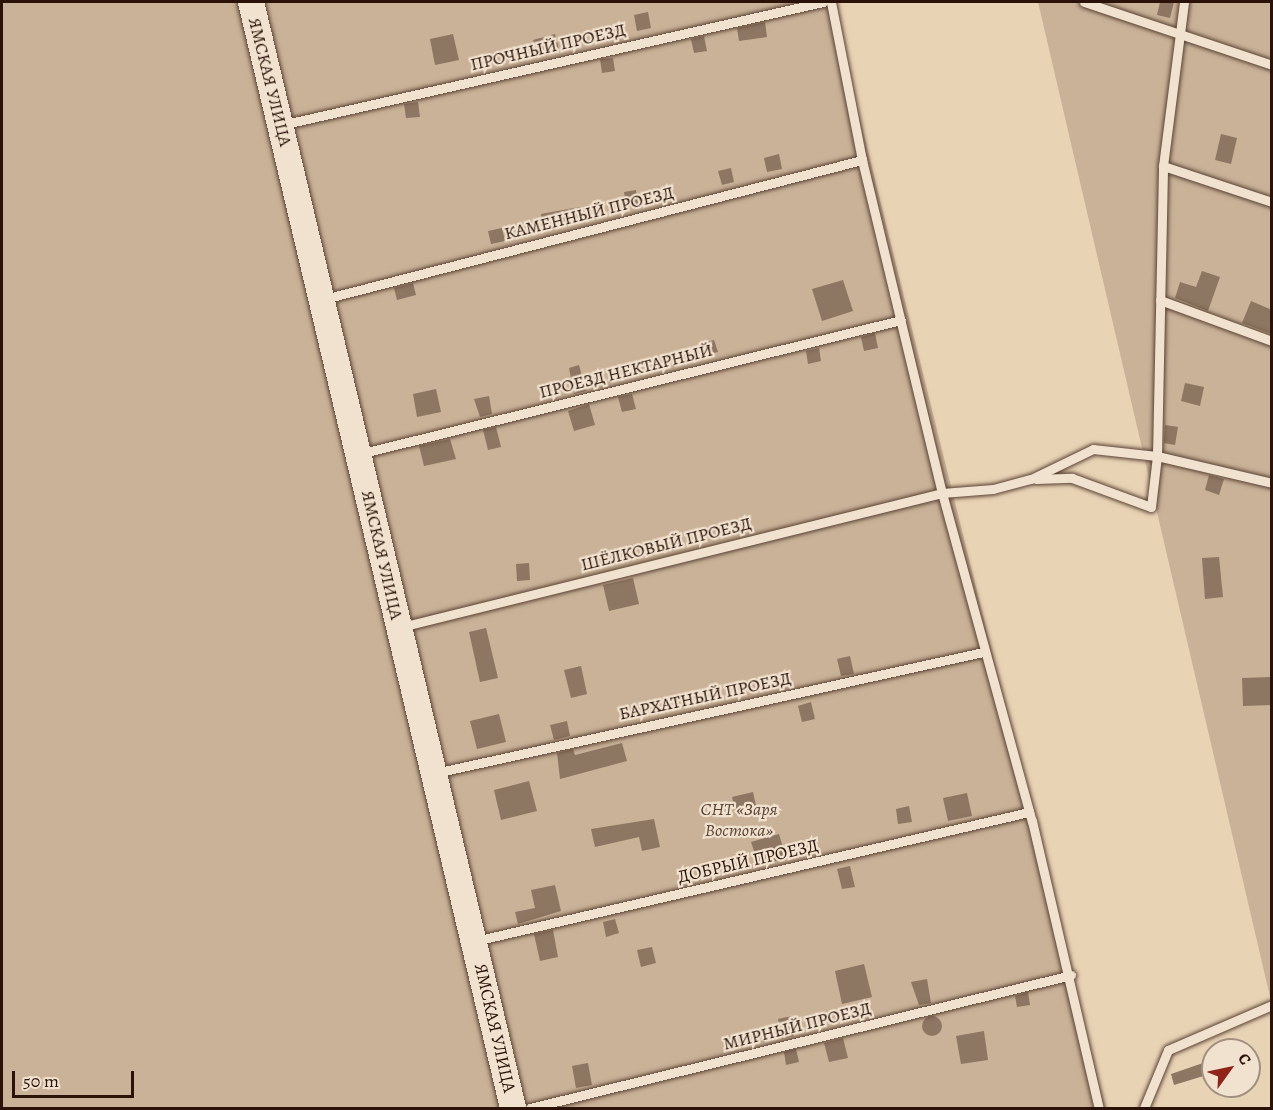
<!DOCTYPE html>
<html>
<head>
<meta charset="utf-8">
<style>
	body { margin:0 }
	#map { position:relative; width:1273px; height:1110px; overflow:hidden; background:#e9d3b5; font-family:Alegreya,serif }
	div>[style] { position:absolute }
	.green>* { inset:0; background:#c9b298 }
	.building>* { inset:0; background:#8d7662 }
	.round { border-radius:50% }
	.roads { filter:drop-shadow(0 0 2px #5a4234) drop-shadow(0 0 2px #5a4234) }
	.lane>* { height:9px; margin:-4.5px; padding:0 4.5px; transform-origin:4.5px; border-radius:4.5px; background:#f1e2cf }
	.secondary>* { height:26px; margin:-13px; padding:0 13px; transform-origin:13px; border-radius:13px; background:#f1e2cf }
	span { translate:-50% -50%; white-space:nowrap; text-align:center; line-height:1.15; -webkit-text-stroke:4.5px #f1e2cf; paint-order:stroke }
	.street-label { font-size:18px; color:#2a1209 }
	.park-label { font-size:18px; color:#5a4234; font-style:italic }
	.frame { position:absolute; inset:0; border:3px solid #2a1209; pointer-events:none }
	.north { position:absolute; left:1201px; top:1038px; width:60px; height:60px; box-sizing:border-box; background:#f1e2cf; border:2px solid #a18f80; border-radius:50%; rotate:57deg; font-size:16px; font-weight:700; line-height:24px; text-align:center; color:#2a1209 }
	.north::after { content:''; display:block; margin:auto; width:21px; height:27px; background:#8f2418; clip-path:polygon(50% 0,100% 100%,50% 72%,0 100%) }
	.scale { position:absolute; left:12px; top:1071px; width:122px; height:27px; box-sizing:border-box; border:3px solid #2a1209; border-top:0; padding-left:8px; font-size:18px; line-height:21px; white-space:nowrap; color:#2a1209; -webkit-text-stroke:4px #f1e2cf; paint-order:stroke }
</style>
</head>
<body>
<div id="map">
	<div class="green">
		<div style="clip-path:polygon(2px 2px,243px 2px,503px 1108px,2px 1108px)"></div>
		<div style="clip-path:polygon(251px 2px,831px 2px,1105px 1108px,513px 1108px)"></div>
		<div style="clip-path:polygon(1038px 2px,1271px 2px,1271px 1001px)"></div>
	</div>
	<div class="building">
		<div style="clip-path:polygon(1160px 2px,1174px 2px,1170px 18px,1157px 15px)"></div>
		<div style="clip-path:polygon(648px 12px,651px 28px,637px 31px,634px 15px)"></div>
		<div style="clip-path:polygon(765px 22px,767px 37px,739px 41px,737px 28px)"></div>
		<div style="clip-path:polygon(453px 34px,459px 60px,435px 65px,430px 39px)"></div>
		<div style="clip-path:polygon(555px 34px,559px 49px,537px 55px,533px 40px)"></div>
		<div style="clip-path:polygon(704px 36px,707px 51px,694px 53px,691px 39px)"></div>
		<div style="clip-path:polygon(613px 58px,615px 71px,602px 73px,600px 59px)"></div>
		<div style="clip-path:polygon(418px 102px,420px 117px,406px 118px,404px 104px)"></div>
		<div style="clip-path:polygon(1221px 134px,1237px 138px,1231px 164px,1215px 160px)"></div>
		<div style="clip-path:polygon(779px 154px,782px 169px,767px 172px,764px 158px)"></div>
		<div style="clip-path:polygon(731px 168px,734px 182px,722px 185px,718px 171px)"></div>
		<div style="clip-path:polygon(636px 190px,638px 204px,626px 206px,624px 192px)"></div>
		<div style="clip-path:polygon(590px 205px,592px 219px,544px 230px,541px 214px)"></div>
		<div style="clip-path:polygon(502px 228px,505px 241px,491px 244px,488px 231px)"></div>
		<div style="clip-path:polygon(1202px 271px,1220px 277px,1208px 311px,1175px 298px,1180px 282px,1196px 287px)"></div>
		<div style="clip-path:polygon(843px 280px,853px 311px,822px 321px,812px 289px)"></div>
		<div style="clip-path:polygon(413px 283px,416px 295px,397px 300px,394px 288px)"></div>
		<div style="clip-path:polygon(1251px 301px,1272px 310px,1272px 334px,1242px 323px)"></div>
		<div style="clip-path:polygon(875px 333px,878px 348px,864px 351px,861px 337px)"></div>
		<div style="clip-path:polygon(714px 340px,718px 352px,706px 355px,703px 343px)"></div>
		<div style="clip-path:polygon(819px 348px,821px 361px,808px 364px,806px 351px)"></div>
		<div style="clip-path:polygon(579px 365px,586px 391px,574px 394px,569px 368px)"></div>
		<div style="clip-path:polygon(1185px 383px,1204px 387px,1200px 406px,1181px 401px)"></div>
		<div style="clip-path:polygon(436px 389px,441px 412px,417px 417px,413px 394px)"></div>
		<div style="clip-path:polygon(632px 394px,636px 409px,622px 412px,618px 397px)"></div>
		<div style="clip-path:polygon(489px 396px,492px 414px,480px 417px,474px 399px)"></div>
		<div style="clip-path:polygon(589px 404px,595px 425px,574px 431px,568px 411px)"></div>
		<div style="clip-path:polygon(1165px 425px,1178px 427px,1175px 445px,1164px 443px)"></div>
		<div style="clip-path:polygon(496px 427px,501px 447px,488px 450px,483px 430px)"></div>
		<div style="clip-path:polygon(450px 439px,456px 459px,424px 466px,419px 446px)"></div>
		<div style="clip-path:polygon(1209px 475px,1224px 479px,1219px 495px,1205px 490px)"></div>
		<div style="clip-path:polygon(1219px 557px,1223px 597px,1205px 599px,1202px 558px)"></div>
		<div style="clip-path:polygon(529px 563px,530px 580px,517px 581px,516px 564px)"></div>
		<div style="clip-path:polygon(633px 578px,639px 604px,609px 611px,603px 585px)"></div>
		<div style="clip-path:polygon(486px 628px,498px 678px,480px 682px,469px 632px)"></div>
		<div style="clip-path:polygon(850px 656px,854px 674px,841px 676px,837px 659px)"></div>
		<div style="clip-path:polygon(581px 666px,587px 694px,571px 698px,564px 670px)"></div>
		<div style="clip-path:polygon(1272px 677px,1272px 705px,1243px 706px,1242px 678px)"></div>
		<div style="clip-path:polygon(811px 702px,815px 719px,802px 722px,798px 706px)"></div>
		<div style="clip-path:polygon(499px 714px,506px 742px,477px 749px,470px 721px)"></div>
		<div style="clip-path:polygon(567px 721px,570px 736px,554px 740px,550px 725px)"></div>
		<div style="clip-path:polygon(622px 743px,627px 761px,560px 779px,557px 753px,573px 749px,575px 755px)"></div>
		<div style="clip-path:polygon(529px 781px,537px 811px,501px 820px,494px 790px)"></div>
		<div style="clip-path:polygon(753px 792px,757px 810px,736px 815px,732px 797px)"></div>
		<div style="clip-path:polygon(967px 793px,972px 816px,948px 821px,943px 798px)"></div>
		<div style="clip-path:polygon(909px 806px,912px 822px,898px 824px,896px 809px)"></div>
		<div style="clip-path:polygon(654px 819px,660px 847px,642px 851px,639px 837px,595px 847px,591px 829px)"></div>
		<div style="clip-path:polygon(779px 834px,786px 858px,759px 866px,751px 842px)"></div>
		<div style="clip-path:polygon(850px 866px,855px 887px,842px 889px,837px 869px)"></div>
		<div style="clip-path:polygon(555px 885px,561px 911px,518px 924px,515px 912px,535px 908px,531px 890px)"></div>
		<div style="clip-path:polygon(615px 919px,619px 933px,606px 937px,603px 922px)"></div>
		<div style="clip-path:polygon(553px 930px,558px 957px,540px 961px,534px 934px)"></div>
		<div style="clip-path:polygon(652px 947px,656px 963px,641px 967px,637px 950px)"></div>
		<div style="clip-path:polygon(864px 964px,872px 997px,842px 1004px,835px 971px)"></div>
		<div style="clip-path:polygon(927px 979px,931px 1003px,919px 1005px,911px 982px)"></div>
		<div style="clip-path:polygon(1028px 992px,1030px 1005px,1017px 1007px,1015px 996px)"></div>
		<div style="clip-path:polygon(792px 1016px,794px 1036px,782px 1039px,778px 1019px)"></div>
		<div class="round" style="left:922px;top:1016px;width:20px;height:20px"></div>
		<div style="clip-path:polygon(984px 1031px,988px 1060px,961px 1064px,956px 1036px)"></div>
		<div style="clip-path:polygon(843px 1038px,848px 1058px,829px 1062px,824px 1043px)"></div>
		<div style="clip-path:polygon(796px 1049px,799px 1062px,786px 1065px,784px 1052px)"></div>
		<div style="clip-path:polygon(1206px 1062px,1210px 1074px,1174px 1085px,1171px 1074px)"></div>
		<div style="clip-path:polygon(588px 1063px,592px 1085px,576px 1088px,572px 1066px)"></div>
	</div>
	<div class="roads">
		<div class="lane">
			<div style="left:831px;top:2px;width:161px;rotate:78.9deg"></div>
			<div style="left:862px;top:160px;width:342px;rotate:76.5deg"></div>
			<div style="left:942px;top:493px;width:340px;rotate:74.7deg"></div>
			<div style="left:1032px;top:821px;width:295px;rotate:76.9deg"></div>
			<div style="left:1084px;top:2px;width:198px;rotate:18.5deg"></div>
			<div style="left:281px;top:125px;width:556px;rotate:-12.79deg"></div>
			<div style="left:1163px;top:166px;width:115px;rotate:18.3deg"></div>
			<div style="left:324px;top:299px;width:556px;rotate:-14.49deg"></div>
			<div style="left:1160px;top:300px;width:119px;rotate:20.1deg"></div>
			<div style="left:359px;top:454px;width:558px;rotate:-13.89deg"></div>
			<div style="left:1036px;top:479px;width:36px;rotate:-2deg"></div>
			<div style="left:1072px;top:478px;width:84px;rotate:20.2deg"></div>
			<div style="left:1151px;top:507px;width:51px;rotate:-83.3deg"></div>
			<div style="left:1157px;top:456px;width:290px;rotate:-88.8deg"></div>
			<div style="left:1163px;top:166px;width:165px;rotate:-82.7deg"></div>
			<div style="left:401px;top:627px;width:557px;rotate:-13.91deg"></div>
			<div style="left:942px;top:493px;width:51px;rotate:-4.5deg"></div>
			<div style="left:993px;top:489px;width:39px;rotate:-15deg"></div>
			<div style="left:1031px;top:479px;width:69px;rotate:-25.8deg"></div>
			<div style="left:1093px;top:449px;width:64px;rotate:6.2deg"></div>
			<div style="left:1157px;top:456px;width:118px;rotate:13.2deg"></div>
			<div style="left:435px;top:773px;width:561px;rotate:-12.45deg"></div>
			<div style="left:475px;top:941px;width:569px;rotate:-13.11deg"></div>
			<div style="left:530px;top:1108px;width:557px;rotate:-13.81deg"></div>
			<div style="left:1144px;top:1108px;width:63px;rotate:-67.5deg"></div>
			<div style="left:1168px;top:1050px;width:113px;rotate:-23.4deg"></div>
		</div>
		<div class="secondary">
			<div style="left:251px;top:2px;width:1137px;rotate:76.67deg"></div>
		</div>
	</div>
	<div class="street-label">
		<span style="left:548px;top:47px;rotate:-13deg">ПРОЧНЫЙ ПРОЕЗД</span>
		<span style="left:270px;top:82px;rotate:76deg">ЯМСКАЯ УЛИЦА</span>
		<span style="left:589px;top:213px;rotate:-14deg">КАМЕННЫЙ ПРОЕЗД</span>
		<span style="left:626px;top:371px;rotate:-14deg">ПРОЕЗД НЕКТАРНЫЙ</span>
		<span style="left:666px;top:544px;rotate:-14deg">ШЁЛКОВЫЙ ПРОЕЗД</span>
		<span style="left:382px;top:555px;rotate:77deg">ЯМСКАЯ УЛИЦА</span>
		<span style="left:705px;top:696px;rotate:-12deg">БАРХАТНЫЙ ПРОЕЗД</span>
		<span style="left:748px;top:861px;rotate:-13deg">ДОБРЫЙ ПРОЕЗД</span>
		<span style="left:797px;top:1026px;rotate:-14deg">МИРНЫЙ ПРОЕЗД</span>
		<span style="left:495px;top:1028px;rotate:77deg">ЯМСКАЯ УЛИЦА</span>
	</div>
	<div class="park-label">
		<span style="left:739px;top:820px">СНТ «Заря<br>Востока»</span>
	</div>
	<div class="frame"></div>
	<div class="north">С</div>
	<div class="scale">50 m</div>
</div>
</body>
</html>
